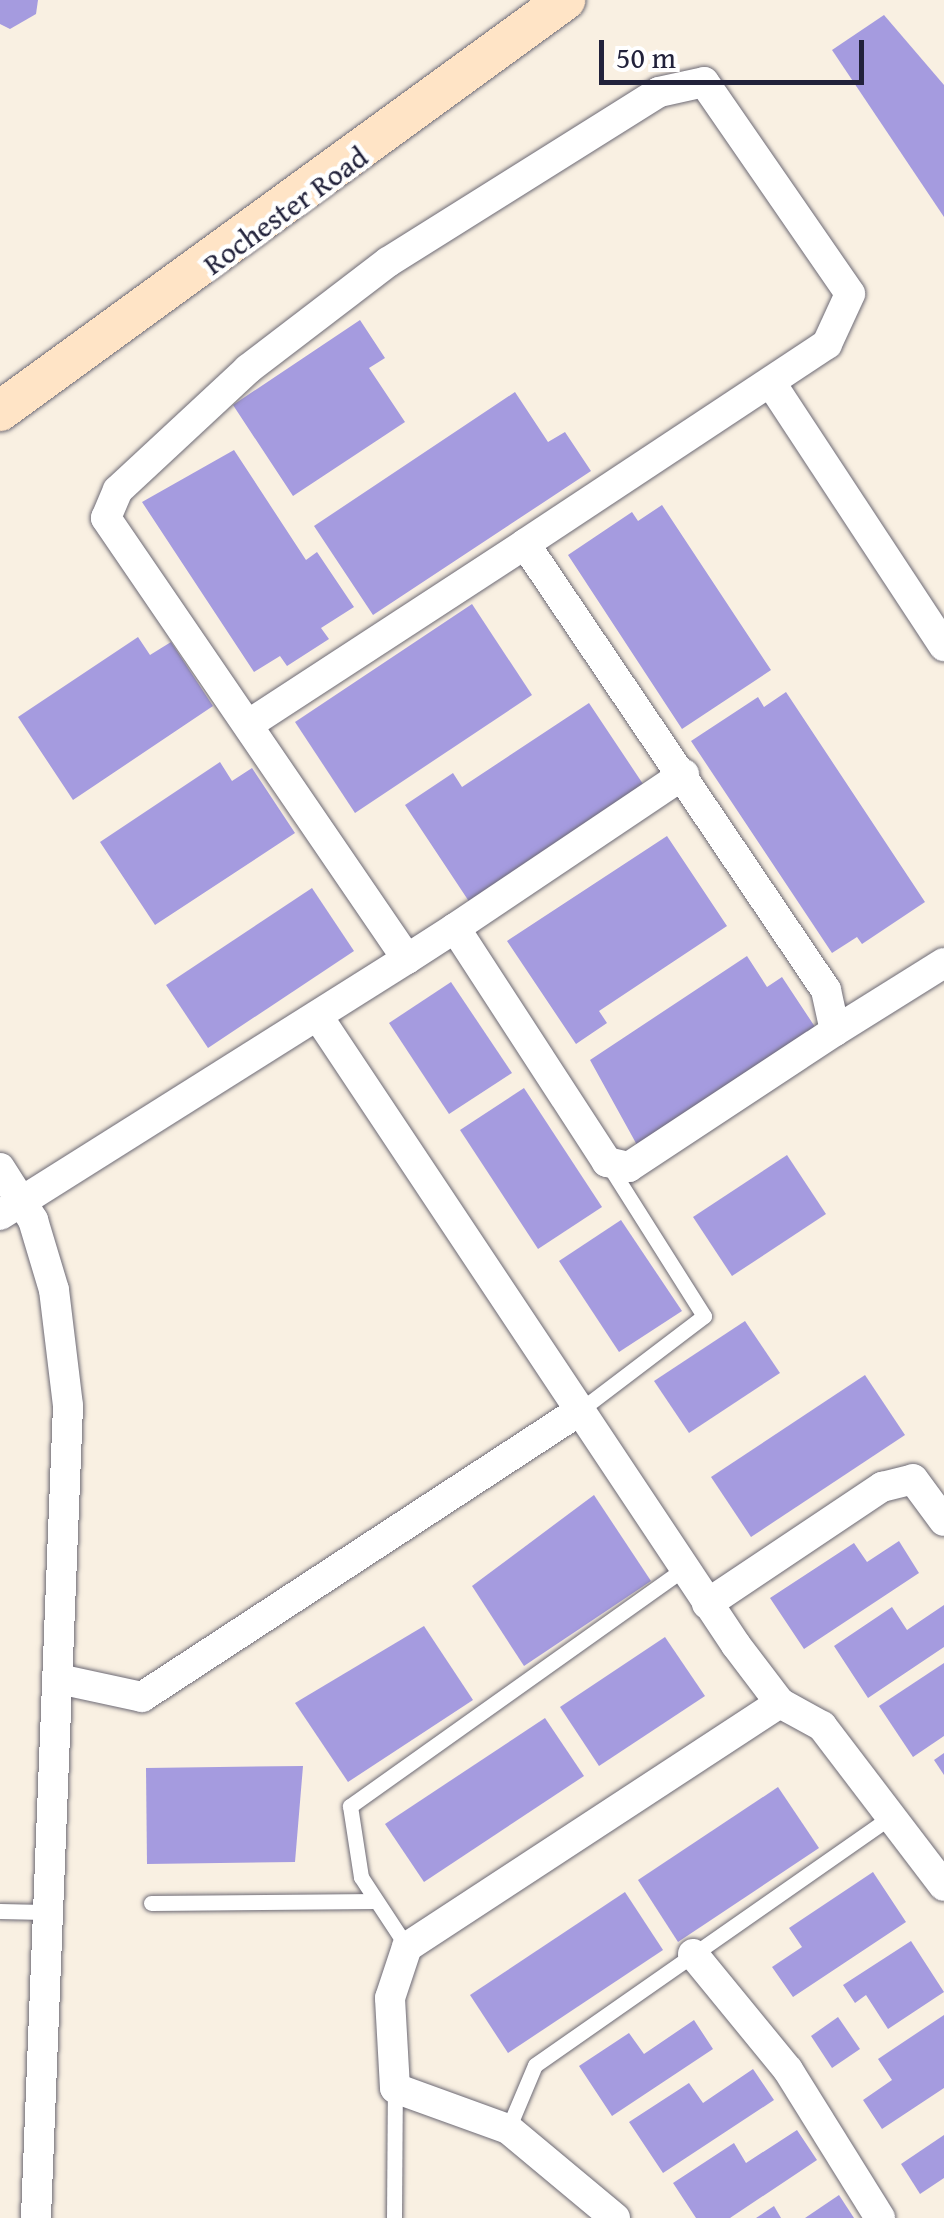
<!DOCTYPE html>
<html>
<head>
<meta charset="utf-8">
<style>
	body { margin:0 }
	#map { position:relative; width:944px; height:2218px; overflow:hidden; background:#f9f0e2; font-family:"Gentium Book Plus",serif }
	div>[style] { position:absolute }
	.building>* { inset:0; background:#a59bdf }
	.roads { filter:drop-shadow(0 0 2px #6d6a75) drop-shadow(0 0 2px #6d6a75) }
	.lane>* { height:15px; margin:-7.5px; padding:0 7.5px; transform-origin:7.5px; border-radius:7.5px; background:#fff }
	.street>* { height:30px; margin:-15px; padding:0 15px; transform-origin:15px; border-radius:15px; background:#fff }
	.secondary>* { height:40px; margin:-20px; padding:0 20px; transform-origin:20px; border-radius:20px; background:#ffe4c6 }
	span { translate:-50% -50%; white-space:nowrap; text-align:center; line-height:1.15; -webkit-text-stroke:9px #fff; paint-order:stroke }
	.street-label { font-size:30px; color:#22223b }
	.scale { position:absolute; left:599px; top:40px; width:265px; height:45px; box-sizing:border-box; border:5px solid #22223b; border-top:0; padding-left:12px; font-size:30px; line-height:35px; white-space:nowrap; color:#22223b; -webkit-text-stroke:8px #fff; paint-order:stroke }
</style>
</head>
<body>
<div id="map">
	<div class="building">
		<div style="clip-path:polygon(0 0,38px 0,36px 14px,10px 29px,0 24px)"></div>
		<div style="clip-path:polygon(884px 15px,944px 85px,944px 217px,832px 50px)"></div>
		<div style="clip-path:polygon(360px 320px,385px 358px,369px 368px,405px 422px,293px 496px,233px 405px)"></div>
		<div style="clip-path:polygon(515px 392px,548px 442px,565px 432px,591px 471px,373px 615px,314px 526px)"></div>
		<div style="clip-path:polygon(234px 450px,306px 560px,317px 552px,354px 607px,321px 628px,329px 639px,287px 666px,280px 656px,254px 672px,142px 502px)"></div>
		<div style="clip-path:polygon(662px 505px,771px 670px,682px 729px,568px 555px,632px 512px,638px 521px)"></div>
		<div style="clip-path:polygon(472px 604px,532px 695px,355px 813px,295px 722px)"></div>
		<div style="clip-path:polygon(138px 637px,150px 655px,171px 642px,213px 706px,73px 800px,18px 717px)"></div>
		<div style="clip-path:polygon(786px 692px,925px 902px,862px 944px,857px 937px,832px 953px,691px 741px,758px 697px,764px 707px)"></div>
		<div style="clip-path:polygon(589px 703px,649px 793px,474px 909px,405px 805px,453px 773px,462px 787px)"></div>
		<div style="clip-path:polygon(220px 762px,232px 781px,252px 768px,295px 833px,155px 925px,100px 842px)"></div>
		<div style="clip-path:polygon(667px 836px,727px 926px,599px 1011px,607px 1023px,576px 1044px,507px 941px)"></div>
		<div style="clip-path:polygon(312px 888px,354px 951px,208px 1048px,166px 985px)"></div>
		<div style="clip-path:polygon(747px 956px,767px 987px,782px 977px,821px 1036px,642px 1154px,590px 1060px)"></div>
		<div style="clip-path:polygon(451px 982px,512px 1073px,449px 1114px,389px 1023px)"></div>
		<div style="clip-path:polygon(524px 1088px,602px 1207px,538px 1249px,460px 1130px)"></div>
		<div style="clip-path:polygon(787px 1155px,826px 1214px,732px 1276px,693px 1217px)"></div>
		<div style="clip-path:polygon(621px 1220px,682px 1311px,619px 1352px,559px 1261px)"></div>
		<div style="clip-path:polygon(745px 1321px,780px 1373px,689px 1433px,654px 1381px)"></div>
		<div style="clip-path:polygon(865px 1375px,905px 1435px,751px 1537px,711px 1477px)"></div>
		<div style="clip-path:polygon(594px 1495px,651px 1581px,524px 1666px,472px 1586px)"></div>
		<div style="clip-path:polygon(899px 1541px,919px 1573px,804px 1649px,770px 1598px,854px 1543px,867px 1562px)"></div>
		<div style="clip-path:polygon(944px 1605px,944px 1647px,868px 1698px,834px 1646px,892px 1607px,907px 1630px)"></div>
		<div style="clip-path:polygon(424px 1626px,473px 1700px,348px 1782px,295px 1703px)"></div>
		<div style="clip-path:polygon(665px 1637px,705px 1696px,599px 1766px,560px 1707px)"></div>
		<div style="clip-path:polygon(944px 1663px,944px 1736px,913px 1757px,879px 1706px)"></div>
		<div style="clip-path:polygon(545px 1718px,584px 1776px,424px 1882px,385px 1824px)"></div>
		<div style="clip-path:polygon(944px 1753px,944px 1775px,934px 1760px)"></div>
		<div style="clip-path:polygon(303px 1766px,295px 1862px,147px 1864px,146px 1768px)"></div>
		<div style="clip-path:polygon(778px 1787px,819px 1848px,678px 1942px,638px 1880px)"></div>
		<div style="clip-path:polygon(873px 1872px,906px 1922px,793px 1997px,772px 1967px,802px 1947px,789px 1928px)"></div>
		<div style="clip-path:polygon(625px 1892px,663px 1950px,508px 2053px,470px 1995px)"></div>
		<div style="clip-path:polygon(911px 1941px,944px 1992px,888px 2029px,866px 1995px,855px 2003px,843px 1985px)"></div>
		<div style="clip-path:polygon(944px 2015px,944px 2088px,882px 2129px,863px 2100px,892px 2080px,878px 2059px)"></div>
		<div style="clip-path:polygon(838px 2017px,860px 2049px,832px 2068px,811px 2036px)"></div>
		<div style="clip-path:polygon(694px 2020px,713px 2049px,612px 2116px,579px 2066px,629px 2033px,644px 2054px)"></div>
		<div style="clip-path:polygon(753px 2069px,774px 2100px,663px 2173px,629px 2122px,689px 2083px,703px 2103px)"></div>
		<div style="clip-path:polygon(797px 2130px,817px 2160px,730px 2218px,696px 2218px,673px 2183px,734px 2143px,746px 2163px)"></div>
		<div style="clip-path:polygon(944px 2135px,944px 2178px,920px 2194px,901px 2164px)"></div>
		<div style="clip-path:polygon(839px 2195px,854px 2218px,805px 2218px)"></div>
		<div style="clip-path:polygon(774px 2206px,781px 2218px,756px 2218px)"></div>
	</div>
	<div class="roads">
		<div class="lane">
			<div style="left:579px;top:1411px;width:157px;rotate:-37.2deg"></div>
			<div style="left:704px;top:1316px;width:180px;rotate:-122.3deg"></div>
			<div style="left:151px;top:1903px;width:225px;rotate:-0.5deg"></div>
			<div style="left:0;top:1911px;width:44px;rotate:1.3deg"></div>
			<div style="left:407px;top:1947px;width:84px;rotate:-123.3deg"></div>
			<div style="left:361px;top:1877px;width:72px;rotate:-98.8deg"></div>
			<div style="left:350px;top:1806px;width:410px;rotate:-35.4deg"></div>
			<div style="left:508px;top:2129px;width:69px;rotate:-67.1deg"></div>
			<div style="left:535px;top:2065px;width:437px;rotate:-34.9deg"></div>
			<div style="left:394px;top:2218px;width:130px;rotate:-89.6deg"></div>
		</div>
		<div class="street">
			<div style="left:771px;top:383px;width:315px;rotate:56.7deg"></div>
			<div style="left:249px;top:724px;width:330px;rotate:-33.1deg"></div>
			<div style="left:525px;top:544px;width:538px;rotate:55.99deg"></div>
			<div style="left:826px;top:990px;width:42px;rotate:77.6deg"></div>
			<div style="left:835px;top:1031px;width:247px;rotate:146.6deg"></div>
			<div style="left:629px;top:1167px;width:23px;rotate:-167deg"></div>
			<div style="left:607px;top:1162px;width:279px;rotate:-123deg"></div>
			<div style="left:455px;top:928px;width:57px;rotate:147.1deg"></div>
			<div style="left:455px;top:928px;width:276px;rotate:-33.9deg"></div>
			<div style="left:319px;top:1018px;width:753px;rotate:56.37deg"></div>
			<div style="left:736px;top:1645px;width:73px;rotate:52.8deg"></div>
			<div style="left:780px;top:1703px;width:48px;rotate:28.7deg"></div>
			<div style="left:822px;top:1726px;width:201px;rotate:52.7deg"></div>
			<div style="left:835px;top:1031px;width:128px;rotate:-32deg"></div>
			<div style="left:0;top:1168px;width:62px;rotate:57.6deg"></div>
			<div style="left:33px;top:1220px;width:73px;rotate:73.3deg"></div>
			<div style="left:54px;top:1290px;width:117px;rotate:83.1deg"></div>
			<div style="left:68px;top:1406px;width:813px;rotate:92.26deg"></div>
			<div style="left:0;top:1215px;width:481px;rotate:-32.2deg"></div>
			<div style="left:407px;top:959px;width:534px;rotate:-124.32deg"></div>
			<div style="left:106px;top:518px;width:30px;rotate:-67deg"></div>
			<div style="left:118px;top:490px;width:178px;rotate:-42.9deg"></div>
			<div style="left:248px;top:369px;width:176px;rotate:-37.4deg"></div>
			<div style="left:388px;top:262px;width:320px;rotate:-32.1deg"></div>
			<div style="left:659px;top:92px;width:46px;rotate:-12.5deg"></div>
			<div style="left:704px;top:82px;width:257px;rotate:55.4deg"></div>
			<div style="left:850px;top:294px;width:55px;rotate:114.7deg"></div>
			<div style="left:827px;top:344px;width:362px;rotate:146.5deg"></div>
			<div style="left:707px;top:1604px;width:211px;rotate:-33.8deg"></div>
			<div style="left:882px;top:1487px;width:32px;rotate:-14deg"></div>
			<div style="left:913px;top:1479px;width:52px;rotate:53.6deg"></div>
			<div style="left:59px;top:1679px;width:85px;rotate:12.2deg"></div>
			<div style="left:142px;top:1697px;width:522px;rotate:-33.2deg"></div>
			<div style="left:693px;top:1954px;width:150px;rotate:50.7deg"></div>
			<div style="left:788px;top:2070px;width:174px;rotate:58.1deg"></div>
			<div style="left:615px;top:2218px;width:139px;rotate:-140.2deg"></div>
			<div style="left:508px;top:2129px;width:120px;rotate:-160.1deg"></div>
			<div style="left:395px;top:2088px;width:90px;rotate:-93.2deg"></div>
			<div style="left:390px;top:1998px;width:54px;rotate:-71.6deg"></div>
			<div style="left:407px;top:1947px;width:446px;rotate:-33.2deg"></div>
		</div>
		<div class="secondary">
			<div style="left:0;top:411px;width:699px;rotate:-36.03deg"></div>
		</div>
	</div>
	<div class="street-label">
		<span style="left:285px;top:210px;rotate:-36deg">Rochester Road</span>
	</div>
	<div class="scale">50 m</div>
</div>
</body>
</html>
